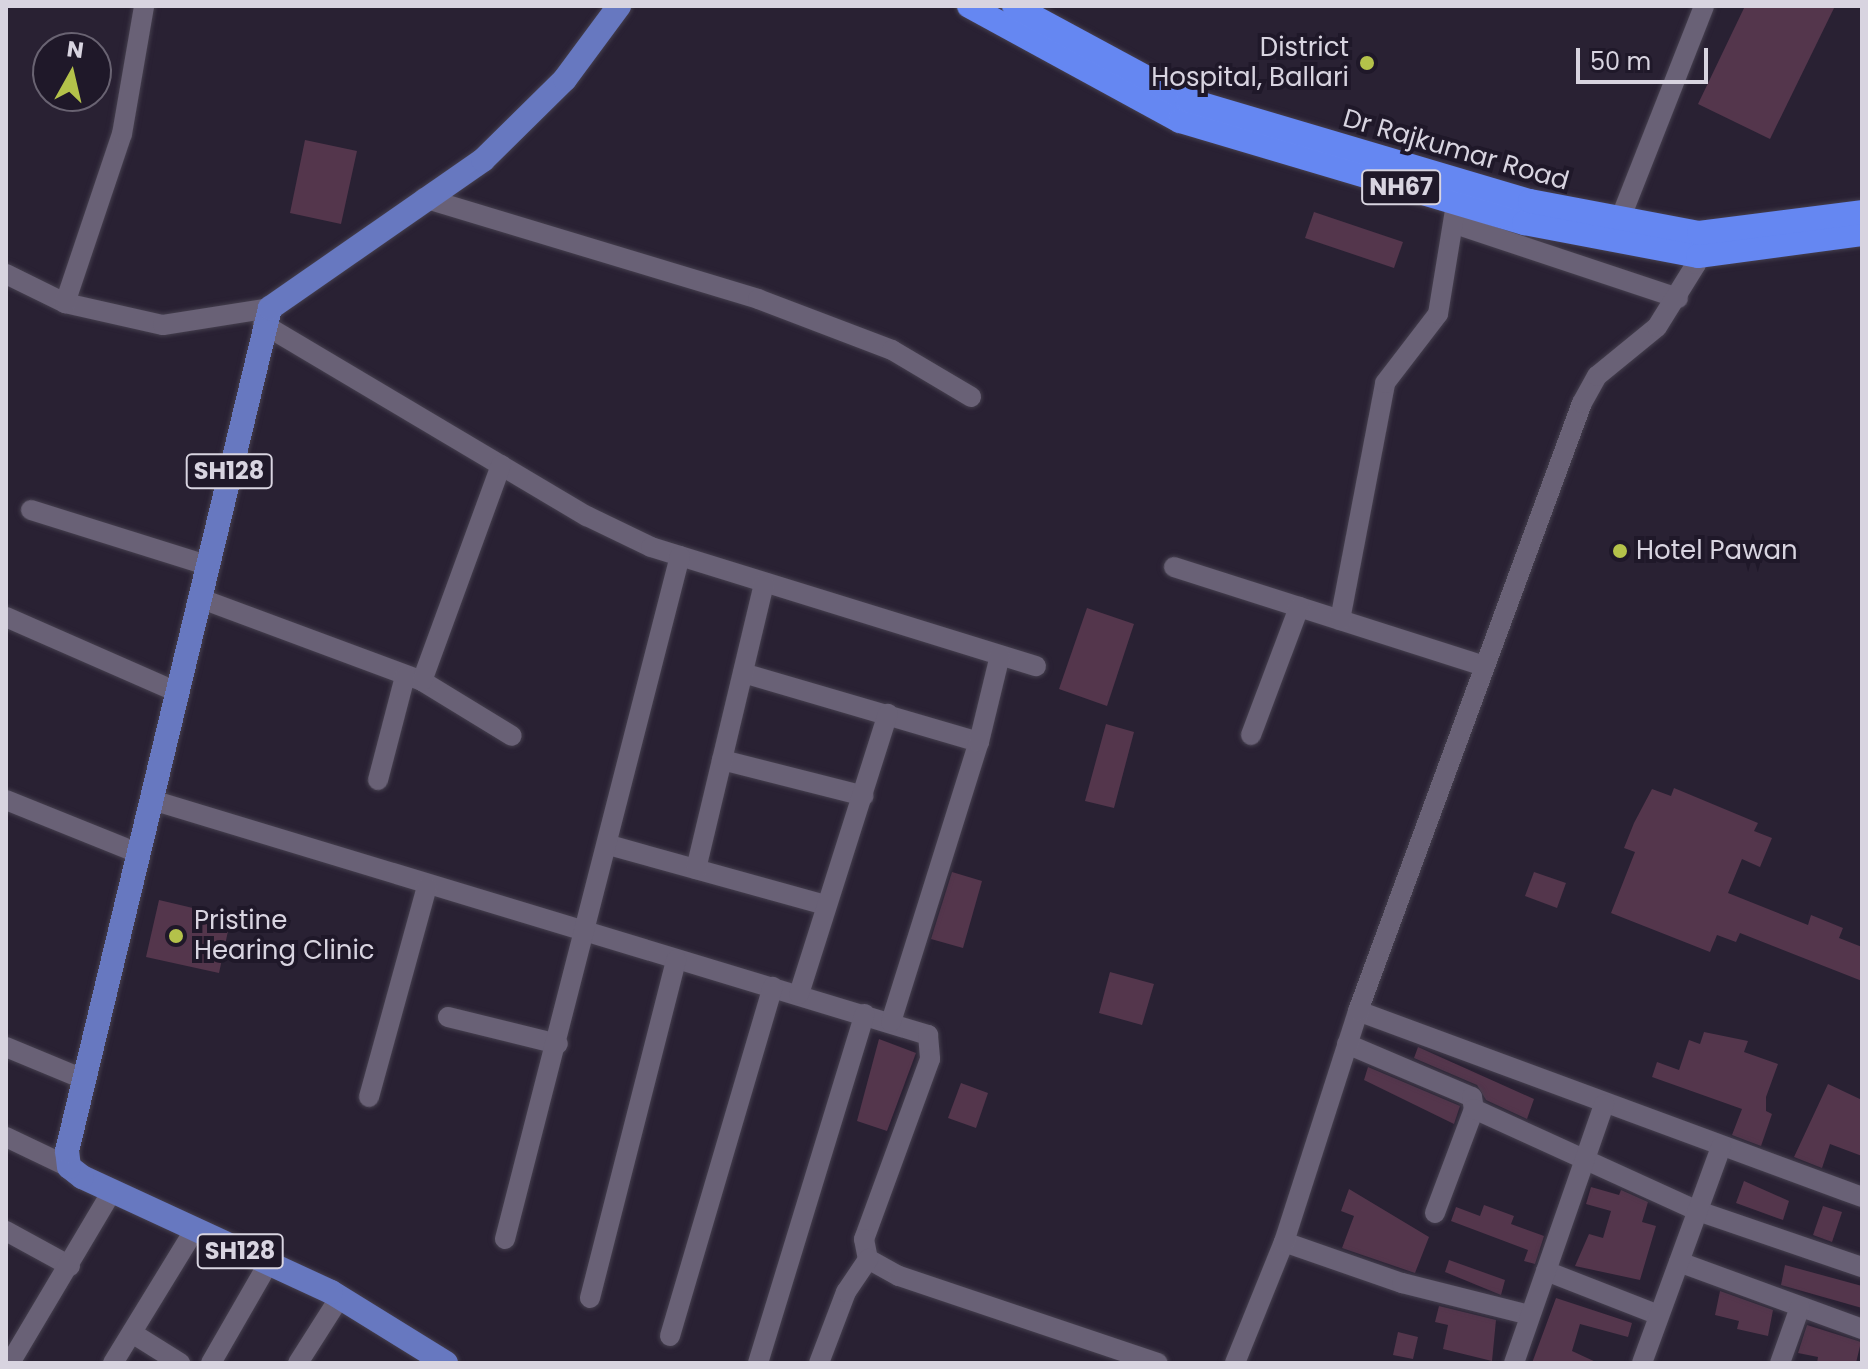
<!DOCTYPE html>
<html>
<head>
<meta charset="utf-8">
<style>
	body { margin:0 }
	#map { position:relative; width:1868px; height:1369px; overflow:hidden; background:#292133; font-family:Poppins,sans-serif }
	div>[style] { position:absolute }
	.building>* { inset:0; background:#54364c }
	.roads { filter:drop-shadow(0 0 2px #453f4e) drop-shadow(0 0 2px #453f4e) }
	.minor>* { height:20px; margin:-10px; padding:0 10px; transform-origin:10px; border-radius:10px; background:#696176 }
	.major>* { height:24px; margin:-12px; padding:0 12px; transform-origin:12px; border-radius:12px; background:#6778c0 }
	.highway>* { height:24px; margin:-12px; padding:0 12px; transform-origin:12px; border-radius:12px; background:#6587f2 }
	.dots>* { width:22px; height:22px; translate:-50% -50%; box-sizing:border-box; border:4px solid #1f1829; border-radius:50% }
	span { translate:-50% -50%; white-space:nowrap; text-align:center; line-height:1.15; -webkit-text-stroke:8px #1f1829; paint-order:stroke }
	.shield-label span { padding:2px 6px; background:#1f1829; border:2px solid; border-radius:6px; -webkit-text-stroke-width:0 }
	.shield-label { font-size:24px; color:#d8d4e0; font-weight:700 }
	.poi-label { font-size:26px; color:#d8d4e0 }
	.right { translate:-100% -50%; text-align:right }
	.left { translate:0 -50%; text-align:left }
	.street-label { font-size:26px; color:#d8d4e0 }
	.frame { position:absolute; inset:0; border:8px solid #d8d4e0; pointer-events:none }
	.north { position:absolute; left:32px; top:32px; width:80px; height:80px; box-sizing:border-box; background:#1f1829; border:2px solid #696372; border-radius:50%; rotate:8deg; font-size:22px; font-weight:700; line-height:32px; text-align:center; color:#d8d4e0 }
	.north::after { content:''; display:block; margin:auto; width:28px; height:36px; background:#b4c24a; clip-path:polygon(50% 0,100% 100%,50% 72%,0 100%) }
	.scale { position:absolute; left:1576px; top:48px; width:132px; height:36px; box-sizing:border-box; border:4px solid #d8d4e0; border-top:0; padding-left:10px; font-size:24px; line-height:28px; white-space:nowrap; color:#d8d4e0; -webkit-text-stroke:6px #1f1829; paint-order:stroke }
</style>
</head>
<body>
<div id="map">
	<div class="building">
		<div style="clip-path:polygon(1745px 6px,1835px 6px,1770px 139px,1698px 104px)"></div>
		<div style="clip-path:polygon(305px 140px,357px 151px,341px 224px,290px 213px)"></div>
		<div style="clip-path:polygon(1314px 212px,1403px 242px,1394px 268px,1305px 238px)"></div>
		<div style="clip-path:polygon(1087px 608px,1134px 624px,1107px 706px,1059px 689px)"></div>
		<div style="clip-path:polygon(1106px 724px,1134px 732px,1114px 808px,1085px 801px)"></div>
		<div style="clip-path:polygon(1674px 788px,1758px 823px,1754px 831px,1772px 838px,1760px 867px,1742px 859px,1728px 893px,1808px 925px,1811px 915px,1843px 928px,1839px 938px,1862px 947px,1862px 981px,1740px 933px,1736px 942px,1717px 935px,1710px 952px,1611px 913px,1635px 852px,1624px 848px,1634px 823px,1652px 789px,1671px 796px)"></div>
		<div style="clip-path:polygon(952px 872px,982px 881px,963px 948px,931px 939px)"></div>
		<div style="clip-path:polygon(1534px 872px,1566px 883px,1557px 908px,1525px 896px)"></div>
		<div style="clip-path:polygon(159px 900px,231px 917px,219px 973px,146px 957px)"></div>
		<div style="clip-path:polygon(1110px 972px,1154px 984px,1142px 1025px,1099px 1013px)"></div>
		<div style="clip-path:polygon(1704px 1032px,1748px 1041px,1744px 1052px,1778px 1064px,1766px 1097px,1766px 1111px,1772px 1114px,1761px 1146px,1732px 1135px,1742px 1109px,1652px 1077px,1657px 1062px,1679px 1070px,1689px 1040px,1700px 1044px)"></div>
		<div style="clip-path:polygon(879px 1039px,916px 1053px,887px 1131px,857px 1121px)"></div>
		<div style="clip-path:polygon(1418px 1047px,1534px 1099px,1527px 1119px,1486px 1100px,1477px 1085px,1414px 1058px)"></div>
		<div style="clip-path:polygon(1368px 1067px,1460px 1106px,1454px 1124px,1364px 1080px)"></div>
		<div style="clip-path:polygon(961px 1083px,988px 1093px,976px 1128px,948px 1118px)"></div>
		<div style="clip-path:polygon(1828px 1084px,1862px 1100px,1862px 1156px,1830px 1144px,1822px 1168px,1794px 1157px)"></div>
		<div style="clip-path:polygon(1744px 1181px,1789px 1201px,1783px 1220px,1736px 1203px)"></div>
		<div style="clip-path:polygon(1591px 1187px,1619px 1195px,1621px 1190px,1648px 1202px,1642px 1222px,1656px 1226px,1640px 1280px,1575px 1266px,1589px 1234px,1603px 1238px,1611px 1211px,1586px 1204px)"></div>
		<div style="clip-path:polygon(1349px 1189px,1429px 1237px,1415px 1273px,1342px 1248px,1354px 1216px,1341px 1211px)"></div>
		<div style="clip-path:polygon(1484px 1205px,1514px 1216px,1511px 1224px,1544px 1236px,1535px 1264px,1524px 1261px,1528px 1250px,1451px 1221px,1456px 1207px,1480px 1216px)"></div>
		<div style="clip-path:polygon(1823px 1206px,1842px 1212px,1832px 1242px,1813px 1235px)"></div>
		<div style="clip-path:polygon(1449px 1260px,1505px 1280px,1501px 1295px,1445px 1272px)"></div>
		<div style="clip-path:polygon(1785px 1265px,1862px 1286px,1862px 1308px,1781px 1285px)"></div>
		<div style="clip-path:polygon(1720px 1291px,1773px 1310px,1768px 1336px,1737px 1329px,1739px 1321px,1715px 1315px)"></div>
		<div style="clip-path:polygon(1556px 1298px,1632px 1323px,1628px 1337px,1580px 1324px,1572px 1351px,1598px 1363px,1532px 1363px)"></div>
		<div style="clip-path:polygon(1439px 1306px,1496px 1320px,1492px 1361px,1443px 1349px,1448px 1325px,1435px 1322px)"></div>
		<div style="clip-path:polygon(1807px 1325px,1861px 1342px,1856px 1363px,1817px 1363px,1818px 1357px,1798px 1353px)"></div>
		<div style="clip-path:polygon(1398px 1332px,1418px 1337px,1413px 1359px,1393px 1355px)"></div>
	</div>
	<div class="roads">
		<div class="minor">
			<div style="left:424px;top:198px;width:349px;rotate:16.8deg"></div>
			<div style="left:758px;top:299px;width:143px;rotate:20.8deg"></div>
			<div style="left:892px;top:350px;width:92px;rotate:30.7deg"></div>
			<div style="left:1619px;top:222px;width:232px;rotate:-68.5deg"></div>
			<div style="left:1455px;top:224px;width:235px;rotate:18.4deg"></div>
			<div style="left:6px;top:274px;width:66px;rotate:26.2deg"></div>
			<div style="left:65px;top:303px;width:100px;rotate:12.7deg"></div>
			<div style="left:163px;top:325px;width:108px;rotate:-9deg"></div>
			<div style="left:65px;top:303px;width:178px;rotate:-71.4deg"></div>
			<div style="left:122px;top:134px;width:130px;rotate:-80.2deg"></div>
			<div style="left:263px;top:324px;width:377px;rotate:30.7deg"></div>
			<div style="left:587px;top:516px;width:71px;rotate:25.8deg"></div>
			<div style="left:651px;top:547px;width:403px;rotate:17.2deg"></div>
			<div style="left:31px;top:510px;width:184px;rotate:17.4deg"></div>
			<div style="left:1174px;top:567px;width:325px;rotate:17.7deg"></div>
			<div style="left:199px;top:598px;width:238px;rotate:20.4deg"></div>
			<div style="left:422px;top:681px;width:105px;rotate:31.4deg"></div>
			<div style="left:6px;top:617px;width:187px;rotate:23.7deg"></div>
			<div style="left:1340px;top:620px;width:241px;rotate:-79.2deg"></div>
			<div style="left:1385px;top:383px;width:87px;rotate:-52.5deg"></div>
			<div style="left:1438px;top:314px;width:111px;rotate:-80.7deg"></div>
			<div style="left:743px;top:673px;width:246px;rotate:16.3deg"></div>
			<div style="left:422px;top:681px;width:230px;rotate:-69.9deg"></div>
			<div style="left:1251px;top:735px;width:137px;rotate:-69.4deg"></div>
			<div style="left:722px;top:760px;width:146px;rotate:14.2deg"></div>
			<div style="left:378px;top:780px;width:107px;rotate:-75.4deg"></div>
			<div style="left:6px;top:800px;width:144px;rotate:21.9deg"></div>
			<div style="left:152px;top:800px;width:811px;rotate:16.85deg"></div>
			<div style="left:928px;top:1035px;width:24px;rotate:85deg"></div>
			<div style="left:930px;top:1059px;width:192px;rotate:110.1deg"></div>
			<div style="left:864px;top:1239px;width:20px;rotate:79deg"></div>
			<div style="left:868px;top:1259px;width:35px;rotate:29deg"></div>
			<div style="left:899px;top:1276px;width:273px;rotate:18.6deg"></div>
			<div style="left:609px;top:845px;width:225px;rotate:15.5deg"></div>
			<div style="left:696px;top:869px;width:294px;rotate:-76.6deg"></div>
			<div style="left:799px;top:994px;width:294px;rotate:-72.4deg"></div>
			<div style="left:1358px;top:1011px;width:537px;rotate:20.26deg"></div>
			<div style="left:448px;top:1017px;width:113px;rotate:13.8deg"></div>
			<div style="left:891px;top:1022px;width:294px;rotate:-72.6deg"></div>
			<div style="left:979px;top:742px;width:89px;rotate:-76.4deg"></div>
			<div style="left:1347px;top:1044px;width:136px;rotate:23deg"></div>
			<div style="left:1472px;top:1097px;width:12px;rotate:81deg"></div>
			<div style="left:1474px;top:1109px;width:111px;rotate:110.6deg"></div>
			<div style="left:6px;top:1047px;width:81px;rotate:22.5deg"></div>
			<div style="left:369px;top:1097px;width:218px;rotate:-74.6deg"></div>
			<div style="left:1474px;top:1109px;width:246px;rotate:24.5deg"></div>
			<div style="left:1698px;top:1211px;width:173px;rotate:18.9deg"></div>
			<div style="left:6px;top:1137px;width:70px;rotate:25.5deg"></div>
			<div style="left:6px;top:1231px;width:73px;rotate:28.7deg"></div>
			<div style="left:505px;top:1239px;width:705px;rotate:-75.63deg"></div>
			<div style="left:1284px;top:1242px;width:125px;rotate:19.2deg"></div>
			<div style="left:1402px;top:1283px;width:131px;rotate:14.1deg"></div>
			<div style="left:1679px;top:1262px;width:195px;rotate:20.1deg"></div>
			<div style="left:1546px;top:1271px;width:121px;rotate:21.3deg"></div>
			<div style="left:590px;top:1298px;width:349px;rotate:-75.7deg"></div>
			<div style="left:132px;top:1333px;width:57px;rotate:32deg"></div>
			<div style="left:670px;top:1336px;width:364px;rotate:-73.6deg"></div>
			<div style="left:10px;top:1363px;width:198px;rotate:-59.3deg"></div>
			<div style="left:113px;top:1363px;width:155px;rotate:-58.5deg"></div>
			<div style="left:211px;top:1363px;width:114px;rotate:-60.1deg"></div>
			<div style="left:298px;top:1363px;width:78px;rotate:-57.5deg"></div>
			<div style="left:758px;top:1363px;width:365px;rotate:-73deg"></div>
			<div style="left:819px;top:1363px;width:76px;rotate:-69.2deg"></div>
			<div style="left:846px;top:1292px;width:40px;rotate:-56deg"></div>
			<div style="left:1235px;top:1363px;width:131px;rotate:-68deg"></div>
			<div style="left:1284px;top:1242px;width:243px;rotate:-72.2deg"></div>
			<div style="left:1358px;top:1011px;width:648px;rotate:-69.78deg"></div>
			<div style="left:1582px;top:403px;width:31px;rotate:-61deg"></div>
			<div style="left:1597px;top:376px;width:77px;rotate:-39.2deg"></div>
			<div style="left:1657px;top:327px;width:74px;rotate:-58.2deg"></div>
			<div style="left:1696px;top:264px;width:23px;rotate:-83deg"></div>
			<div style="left:1514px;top:1363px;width:274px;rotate:-70.8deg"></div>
			<div style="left:1642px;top:1363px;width:230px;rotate:-69.9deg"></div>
			<div style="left:1780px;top:1363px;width:59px;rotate:-70.3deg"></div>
		</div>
		<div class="major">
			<div style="left:446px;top:1363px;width:135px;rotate:-148.3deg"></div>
			<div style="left:331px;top:1292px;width:274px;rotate:-155.2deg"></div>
			<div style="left:82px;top:1177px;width:16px;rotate:-142deg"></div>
			<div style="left:69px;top:1167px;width:16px;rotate:-97deg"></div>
			<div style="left:67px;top:1151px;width:867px;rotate:-76.46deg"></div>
			<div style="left:270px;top:308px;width:259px;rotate:-34.8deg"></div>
			<div style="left:483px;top:160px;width:115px;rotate:-44.6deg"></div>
			<div style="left:565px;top:79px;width:91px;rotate:-53.5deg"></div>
		</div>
		<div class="highway">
			<div style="left:969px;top:6px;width:240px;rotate:28.6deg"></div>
			<div style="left:1180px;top:121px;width:359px;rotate:16.5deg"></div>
			<div style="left:1524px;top:223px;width:177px;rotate:10.7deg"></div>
			<div style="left:1698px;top:256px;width:165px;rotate:-7.6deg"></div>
			<div style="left:1014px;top:6px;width:198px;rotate:28.4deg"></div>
			<div style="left:1188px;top:100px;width:357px;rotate:16.5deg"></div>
			<div style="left:1530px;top:201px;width:172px;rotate:10.7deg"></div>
			<div style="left:1699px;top:233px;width:164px;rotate:-7.3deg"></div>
		</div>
	</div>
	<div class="dots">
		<div style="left:1367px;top:63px;background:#b4c24a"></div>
		<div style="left:1620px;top:551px;background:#b4c24a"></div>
		<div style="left:176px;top:936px;background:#b4c24a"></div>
	</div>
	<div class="shield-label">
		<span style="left:1401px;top:187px">NH67</span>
		<span style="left:229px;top:471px">SH128</span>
		<span style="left:240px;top:1251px">SH128</span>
	</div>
	<div class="poi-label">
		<span class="right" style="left:1349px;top:63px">District<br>Hospital, Ballari</span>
		<span class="left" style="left:1636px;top:551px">Hotel Pawan</span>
		<span class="left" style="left:194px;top:936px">Pristine<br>Hearing Clinic</span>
	</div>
	<div class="street-label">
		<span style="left:1456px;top:150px;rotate:16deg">Dr Rajkumar Road</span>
	</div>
	<div class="frame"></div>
	<div class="north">N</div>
	<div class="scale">50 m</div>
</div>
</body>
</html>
